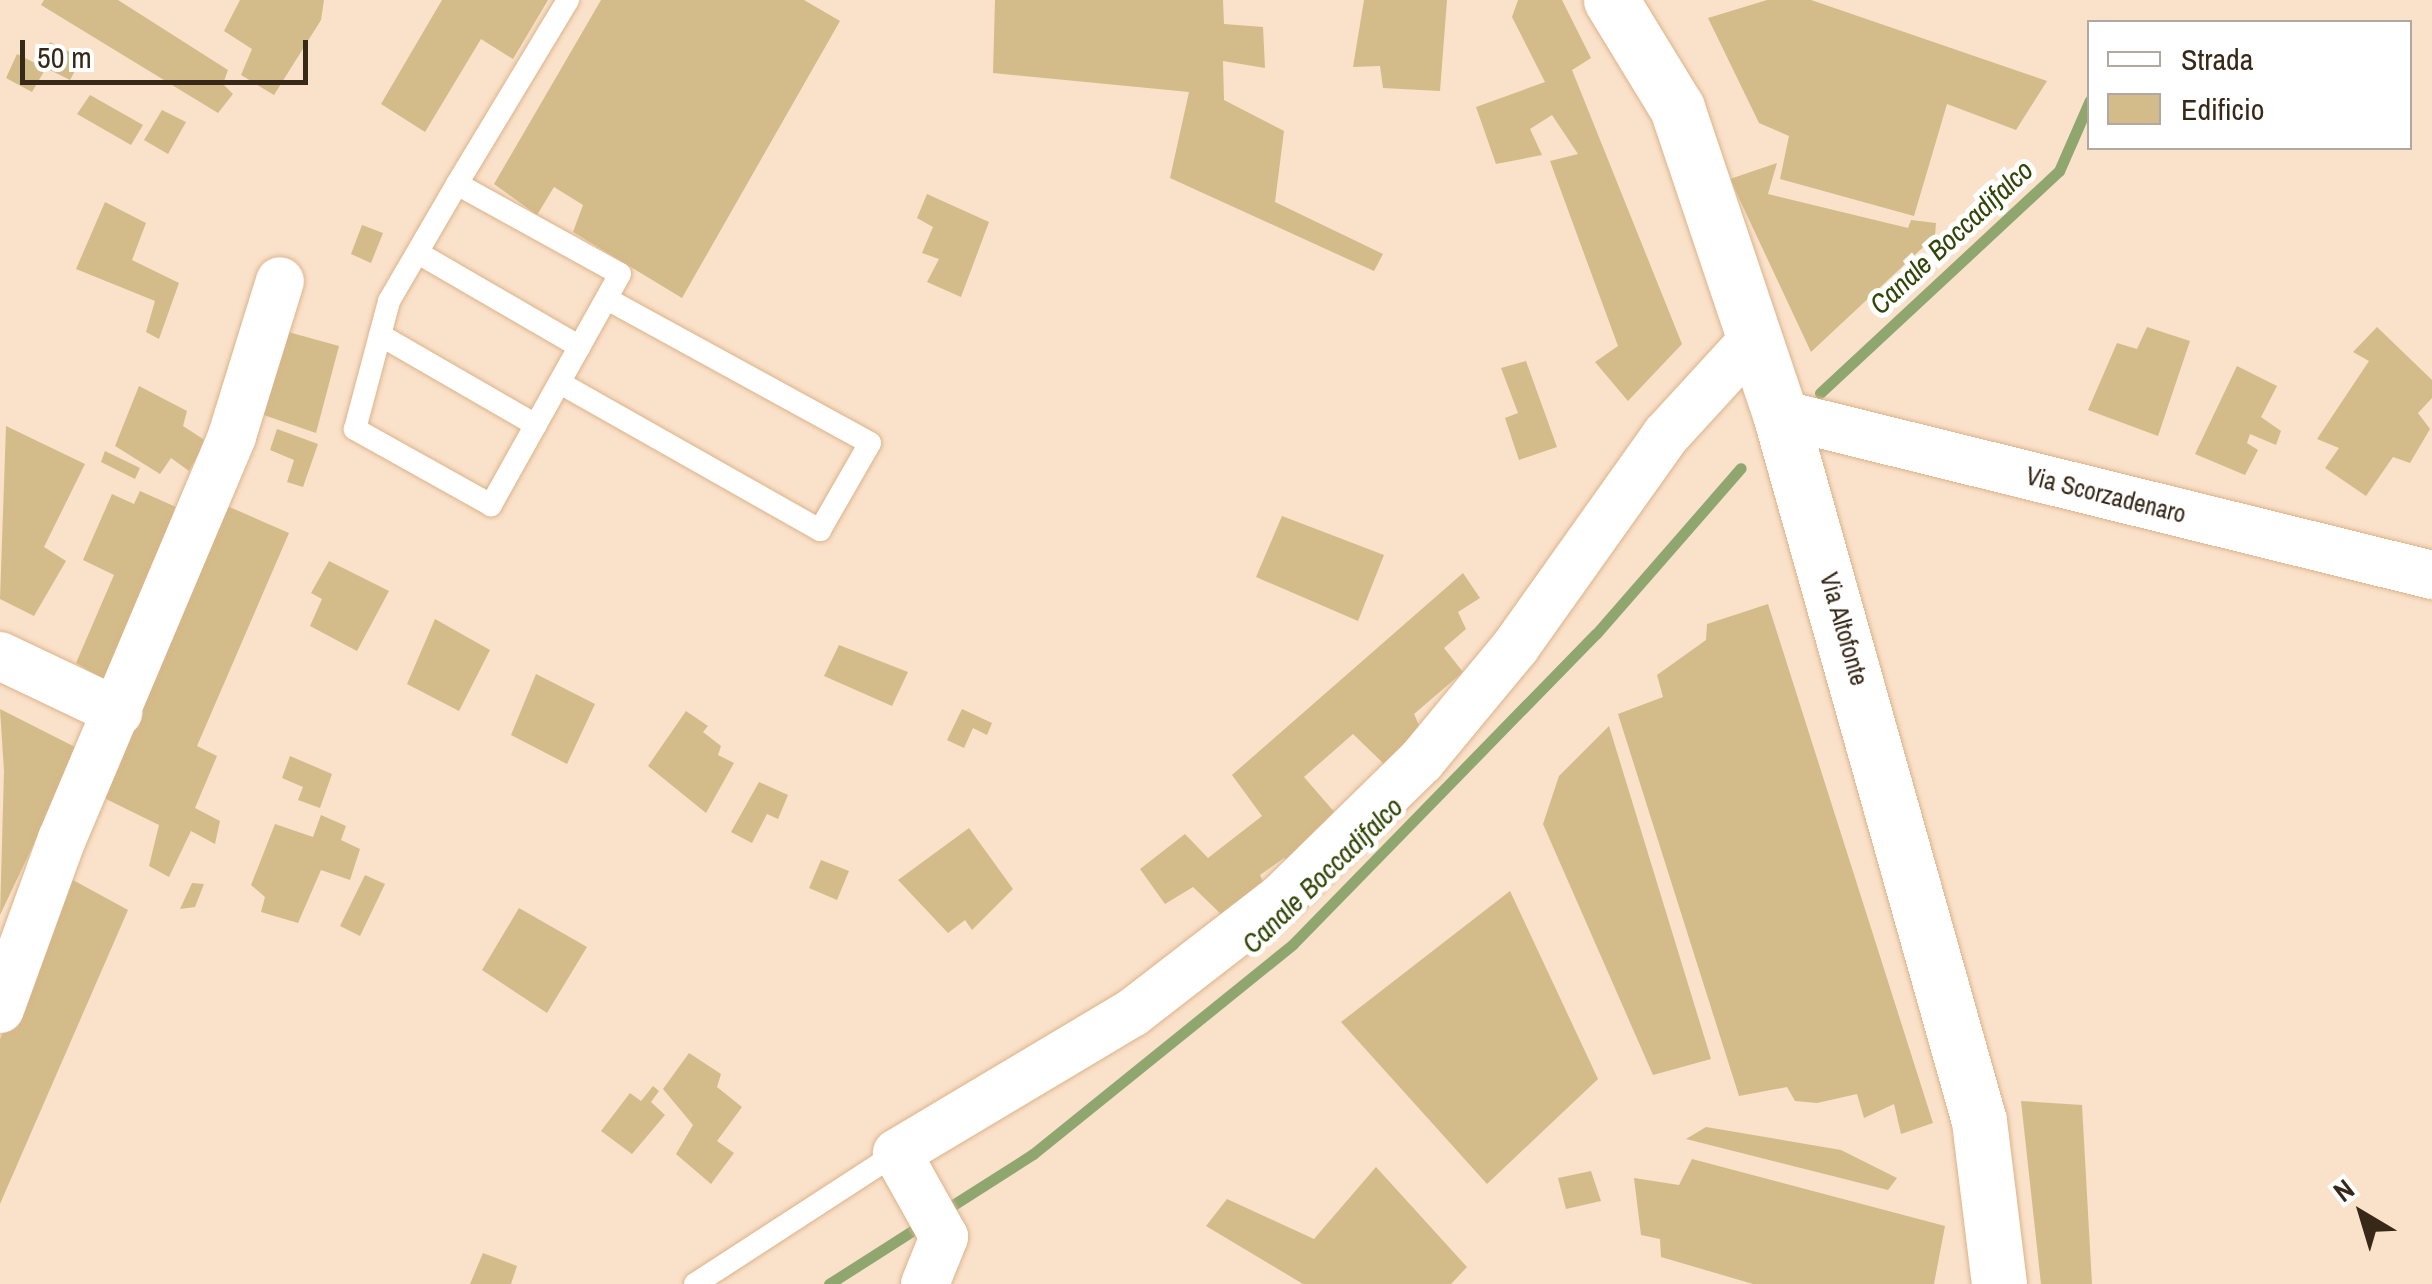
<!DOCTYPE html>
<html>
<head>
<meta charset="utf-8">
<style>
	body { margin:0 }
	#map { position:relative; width:2432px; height:1284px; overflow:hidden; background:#fae1c9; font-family:"Archivo Narrow",sans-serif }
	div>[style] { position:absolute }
	.stream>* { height:11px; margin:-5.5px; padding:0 5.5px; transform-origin:5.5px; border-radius:5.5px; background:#8fa76f }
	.building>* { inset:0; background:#d3bc89 }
	.roads { filter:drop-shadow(0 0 2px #dbb38a) drop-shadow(0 0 2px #dbb38a) }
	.service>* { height:22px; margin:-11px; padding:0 11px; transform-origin:11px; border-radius:11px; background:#fff }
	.minor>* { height:48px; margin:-24px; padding:0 24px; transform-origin:24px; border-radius:24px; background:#fff }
	.tertiary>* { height:55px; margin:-27.5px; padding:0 27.5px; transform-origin:27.5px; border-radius:27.5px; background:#fff }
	span { translate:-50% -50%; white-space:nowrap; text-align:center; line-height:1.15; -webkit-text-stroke:10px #fff; paint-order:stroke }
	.street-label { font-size:25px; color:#372817 }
	.water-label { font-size:28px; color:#314606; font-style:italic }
	.legend { position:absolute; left:2087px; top:20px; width:325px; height:130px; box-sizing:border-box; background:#fff; border:2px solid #afa9a2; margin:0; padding:12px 18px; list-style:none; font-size:30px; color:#372817 }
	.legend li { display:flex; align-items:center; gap:20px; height:50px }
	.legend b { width:50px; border:2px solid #afa9a2 }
	.north { position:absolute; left:2312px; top:1164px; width:100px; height:100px; -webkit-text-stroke:8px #fff; paint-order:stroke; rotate:322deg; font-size:28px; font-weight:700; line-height:40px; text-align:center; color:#372817 }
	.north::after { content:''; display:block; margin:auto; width:35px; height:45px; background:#372817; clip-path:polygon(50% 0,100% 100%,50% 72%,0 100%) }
	.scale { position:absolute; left:20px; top:40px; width:288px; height:45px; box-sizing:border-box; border:5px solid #372817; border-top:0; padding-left:12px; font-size:30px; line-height:35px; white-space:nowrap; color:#372817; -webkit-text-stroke:8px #fff; paint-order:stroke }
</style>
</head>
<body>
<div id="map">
	<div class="stream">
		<div style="left:1820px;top:393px;width:326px;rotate:-42.9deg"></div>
		<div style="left:2059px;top:171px;width:77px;rotate:-66.4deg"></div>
		<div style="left:942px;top:1212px;width:108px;rotate:-32.5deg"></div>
		<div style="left:1033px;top:1154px;width:334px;rotate:-38.9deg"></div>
		<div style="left:1293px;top:944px;width:433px;rotate:-45.7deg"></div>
		<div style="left:1596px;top:634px;width:220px;rotate:-48.9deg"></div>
		<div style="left:829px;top:1284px;width:115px;rotate:-32.6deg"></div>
	</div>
	<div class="building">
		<div style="clip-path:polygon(44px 0,118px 0,228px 70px,223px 84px,233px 94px,218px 113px,41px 5px)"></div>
		<div style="clip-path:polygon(240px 0,324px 0,321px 20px,274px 95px,241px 75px,252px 49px,224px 31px)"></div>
		<div style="clip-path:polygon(442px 0,548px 0,513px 59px,481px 39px,425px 132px,381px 104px)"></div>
		<div style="clip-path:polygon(601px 0,804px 0,840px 21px,682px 298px,573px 232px,583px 205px,554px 187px,537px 215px,494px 184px)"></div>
		<div style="clip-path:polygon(995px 0,1223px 0,1224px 24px,1263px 27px,1265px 68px,1223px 61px,1224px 100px,1284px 131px,1275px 202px,1383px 254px,1374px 271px,1170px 178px,1189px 92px,993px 73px)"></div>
		<div style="clip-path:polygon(1364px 0,1447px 0,1440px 91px,1383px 88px,1380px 66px,1353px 67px)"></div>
		<div style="clip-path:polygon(1518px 0,1562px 0,1591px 58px,1572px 70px,1682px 344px,1628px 401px,1595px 362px,1618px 346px,1550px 161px,1578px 154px,1552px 115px,1530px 129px,1542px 155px,1496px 164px,1476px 107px,1545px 82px,1512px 17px)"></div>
		<div style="clip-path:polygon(1767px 0,1811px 0,2047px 81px,2016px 130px,1947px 104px,1914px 216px,1780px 179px,1789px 136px,1759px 123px,1708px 18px)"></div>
		<div style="clip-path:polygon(50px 42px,82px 58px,70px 80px,46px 68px,32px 92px,6px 78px,17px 54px,39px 65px)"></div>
		<div style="clip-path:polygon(90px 95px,143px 125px,131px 145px,77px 114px)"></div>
		<div style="clip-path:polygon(162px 110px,186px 122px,168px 154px,144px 140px)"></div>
		<div style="clip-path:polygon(1777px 163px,1768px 194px,1908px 228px,1911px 220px,1936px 223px,1935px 236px,1811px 352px,1730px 179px)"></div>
		<div style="clip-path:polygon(927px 194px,989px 222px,961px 297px,927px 282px,939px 259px,922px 253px,933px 227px,917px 218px)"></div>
		<div style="clip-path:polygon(105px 202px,146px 223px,132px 260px,179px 283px,159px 339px,146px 332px,155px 301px,76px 269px)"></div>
		<div style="clip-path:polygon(362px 225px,383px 233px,371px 263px,351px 254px)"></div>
		<div style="clip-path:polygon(2147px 327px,2190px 341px,2158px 436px,2088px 410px,2117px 343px,2137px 349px)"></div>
		<div style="clip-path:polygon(2377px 327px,2432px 380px,2432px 398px,2418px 413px,2430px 429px,2410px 463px,2393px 457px,2366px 496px,2325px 468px,2339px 448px,2317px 439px,2369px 361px,2353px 352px)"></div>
		<div style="clip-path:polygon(281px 330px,339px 346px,316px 433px,255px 412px)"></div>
		<div style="clip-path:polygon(1526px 361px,1557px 447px,1519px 460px,1505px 418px,1518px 413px,1501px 368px)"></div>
		<div style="clip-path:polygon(2237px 366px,2277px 386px,2261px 417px,2281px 431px,2276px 445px,2250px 434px,2247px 443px,2258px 450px,2245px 475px,2195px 454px)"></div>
		<div style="clip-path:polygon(139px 386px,187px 411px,183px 426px,206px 441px,189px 471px,171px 458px,160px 474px,115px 446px)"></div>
		<div style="clip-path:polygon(6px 426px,85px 464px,44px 547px,66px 561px,34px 616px,0 599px)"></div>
		<div style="clip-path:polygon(277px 429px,318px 444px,303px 487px,287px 482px,294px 460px,270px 450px)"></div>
		<div style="clip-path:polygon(105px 451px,140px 468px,135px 479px,101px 462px)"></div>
		<div style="clip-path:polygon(140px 491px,176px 507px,106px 681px,76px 663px,114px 575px,83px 560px,112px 494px,134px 504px)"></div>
		<div style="clip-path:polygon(225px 505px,289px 533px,197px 746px,217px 756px,195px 808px,220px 821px,215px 844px,191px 831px,169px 877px,149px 866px,159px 825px,104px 798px)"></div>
		<div style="clip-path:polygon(1282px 516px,1384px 555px,1358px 621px,1256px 577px)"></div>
		<div style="clip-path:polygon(329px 561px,389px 591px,357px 651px,310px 626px,322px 599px,311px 593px)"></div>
		<div style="clip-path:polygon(1463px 573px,1480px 598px,1458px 612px,1466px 629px,1444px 648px,1463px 672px,1414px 714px,1423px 734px,1385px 765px,1353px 734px,1304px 777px,1343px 822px,1293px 864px,1284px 858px,1260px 875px,1268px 893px,1224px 917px,1193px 887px,1165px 904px,1140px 869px,1185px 834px,1208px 858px,1262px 816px,1232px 775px)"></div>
		<div style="clip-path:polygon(1768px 604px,1933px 1123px,1901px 1134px,1894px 1104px,1864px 1118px,1857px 1094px,1817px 1103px,1795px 1101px,1787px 1087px,1739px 1096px,1618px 714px,1663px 697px,1657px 675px,1706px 640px,1707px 624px)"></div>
		<div style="clip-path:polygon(435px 619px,490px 650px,459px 711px,407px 684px)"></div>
		<div style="clip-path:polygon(839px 645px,908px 672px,892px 706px,824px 676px)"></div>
		<div style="clip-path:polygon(536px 674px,595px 704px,567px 764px,511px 735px)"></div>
		<div style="clip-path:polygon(0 709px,79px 749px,0 915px,4px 771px)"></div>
		<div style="clip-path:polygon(962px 709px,992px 723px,987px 735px,973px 728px,964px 748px,947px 740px)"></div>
		<div style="clip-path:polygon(686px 711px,708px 726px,703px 732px,721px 746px,718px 755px,734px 763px,706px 813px,648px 766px)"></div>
		<div style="clip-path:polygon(1609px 726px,1711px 1059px,1653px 1075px,1543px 824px,1559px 776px)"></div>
		<div style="clip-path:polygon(290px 756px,332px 774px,320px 808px,298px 800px,303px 787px,282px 778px)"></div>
		<div style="clip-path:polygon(759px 782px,788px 795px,778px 819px,767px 814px,752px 843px,731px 832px)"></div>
		<div style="clip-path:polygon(321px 815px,346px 826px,341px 840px,360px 849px,350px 880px,321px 870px,298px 923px,261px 912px,265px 897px,251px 885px,275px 824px,313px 837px)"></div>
		<div style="clip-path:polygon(969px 828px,1013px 889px,972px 930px,965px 920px,948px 933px,898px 880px)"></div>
		<div style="clip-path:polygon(821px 860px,849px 871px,837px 900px,809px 888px)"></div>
		<div style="clip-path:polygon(365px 875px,385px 884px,360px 936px,340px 926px)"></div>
		<div style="clip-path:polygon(73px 880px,128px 910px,0 1204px,0 1039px)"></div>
		<div style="clip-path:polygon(192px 883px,204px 884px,195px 907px,180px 909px)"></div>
		<div style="clip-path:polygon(1510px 891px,1598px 1079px,1487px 1184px,1341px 1022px)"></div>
		<div style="clip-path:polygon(519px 908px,587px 947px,547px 1013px,482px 970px)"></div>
		<div style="clip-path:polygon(689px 1053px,721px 1074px,717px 1087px,742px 1107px,717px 1141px,734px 1153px,711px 1184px,676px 1154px,693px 1125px,663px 1089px)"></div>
		<div style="clip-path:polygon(653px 1086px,659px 1091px,651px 1102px,665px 1115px,632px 1154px,601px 1131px,630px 1093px,641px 1101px)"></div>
		<div style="clip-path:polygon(2021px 1101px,2082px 1105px,2092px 1284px,2041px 1284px)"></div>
		<div style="clip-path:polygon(1706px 1127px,1841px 1150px,1897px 1178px,1888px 1190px,1686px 1139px)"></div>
		<div style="clip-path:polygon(1692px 1159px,1945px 1226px,1934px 1284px,1753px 1284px,1661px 1257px,1660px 1239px,1641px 1235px,1634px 1178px,1679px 1185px)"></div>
		<div style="clip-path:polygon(1376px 1167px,1467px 1267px,1451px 1284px,1303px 1284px,1206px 1226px,1227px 1199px,1314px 1239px)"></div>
		<div style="clip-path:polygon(1591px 1171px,1601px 1201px,1566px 1209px,1558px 1178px)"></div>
		<div style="clip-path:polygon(483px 1253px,517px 1266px,511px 1284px,470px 1284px)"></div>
	</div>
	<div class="roads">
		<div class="service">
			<div style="left:457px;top:184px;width:186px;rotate:28.9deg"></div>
			<div style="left:620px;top:274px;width:265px;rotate:119.2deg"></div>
			<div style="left:491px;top:505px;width:156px;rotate:-150.8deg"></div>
			<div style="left:355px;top:429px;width:132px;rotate:-75.1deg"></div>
			<div style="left:389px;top:301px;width:135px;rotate:-59.8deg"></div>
			<div style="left:457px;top:184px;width:215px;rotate:-58.9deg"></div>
			<div style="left:418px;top:253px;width:187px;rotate:30.1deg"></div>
			<div style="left:380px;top:335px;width:180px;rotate:30deg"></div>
			<div style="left:560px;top:383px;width:299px;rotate:29.5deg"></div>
			<div style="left:820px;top:530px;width:100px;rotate:-60.1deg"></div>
			<div style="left:870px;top:443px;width:300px;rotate:-151.3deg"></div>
			<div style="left:695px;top:1284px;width:241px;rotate:-33deg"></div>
		</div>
		<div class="minor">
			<div style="left:1780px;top:414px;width:672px;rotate:13.87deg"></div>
			<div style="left:0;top:656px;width:131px;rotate:25.4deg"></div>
			<div style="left:0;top:1009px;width:181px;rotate:-70deg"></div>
			<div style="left:62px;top:839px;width:437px;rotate:-67.1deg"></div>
			<div style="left:232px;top:436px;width:162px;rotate:-72.8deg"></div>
			<div style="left:925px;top:1284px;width:51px;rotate:-68deg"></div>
			<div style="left:944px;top:1237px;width:96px;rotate:-119.2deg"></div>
			<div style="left:897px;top:1153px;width:274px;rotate:-30.8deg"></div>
			<div style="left:1132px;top:1013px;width:190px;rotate:-37.7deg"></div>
			<div style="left:1282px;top:897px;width:194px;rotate:-44.4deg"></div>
			<div style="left:1421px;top:761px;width:149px;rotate:-50.4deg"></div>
			<div style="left:1516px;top:646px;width:259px;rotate:-54.6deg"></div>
			<div style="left:1666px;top:435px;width:132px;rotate:-47.5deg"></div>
		</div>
		<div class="tertiary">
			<div style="left:1611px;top:0;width:127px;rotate:58.6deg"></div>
			<div style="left:1677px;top:108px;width:323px;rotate:71.4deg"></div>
			<div style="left:1780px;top:414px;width:734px;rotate:74.28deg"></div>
			<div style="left:1979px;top:1121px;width:164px;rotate:83deg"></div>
		</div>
	</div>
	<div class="street-label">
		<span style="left:2106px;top:495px;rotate:14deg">Via Scorzadenaro</span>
		<span style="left:1844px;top:629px;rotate:74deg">Via Altofonte</span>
	</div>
	<div class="water-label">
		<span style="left:1951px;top:237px;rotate:-43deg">Canale Boccadifalco</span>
		<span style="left:1322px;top:875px;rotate:-44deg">Canale Boccadifalco</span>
	</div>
	<ul class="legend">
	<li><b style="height:12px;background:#fff"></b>Strada</li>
	<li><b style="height:28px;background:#d3bc89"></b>Edificio</li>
	</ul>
	<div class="north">N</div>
	<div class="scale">50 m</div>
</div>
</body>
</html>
